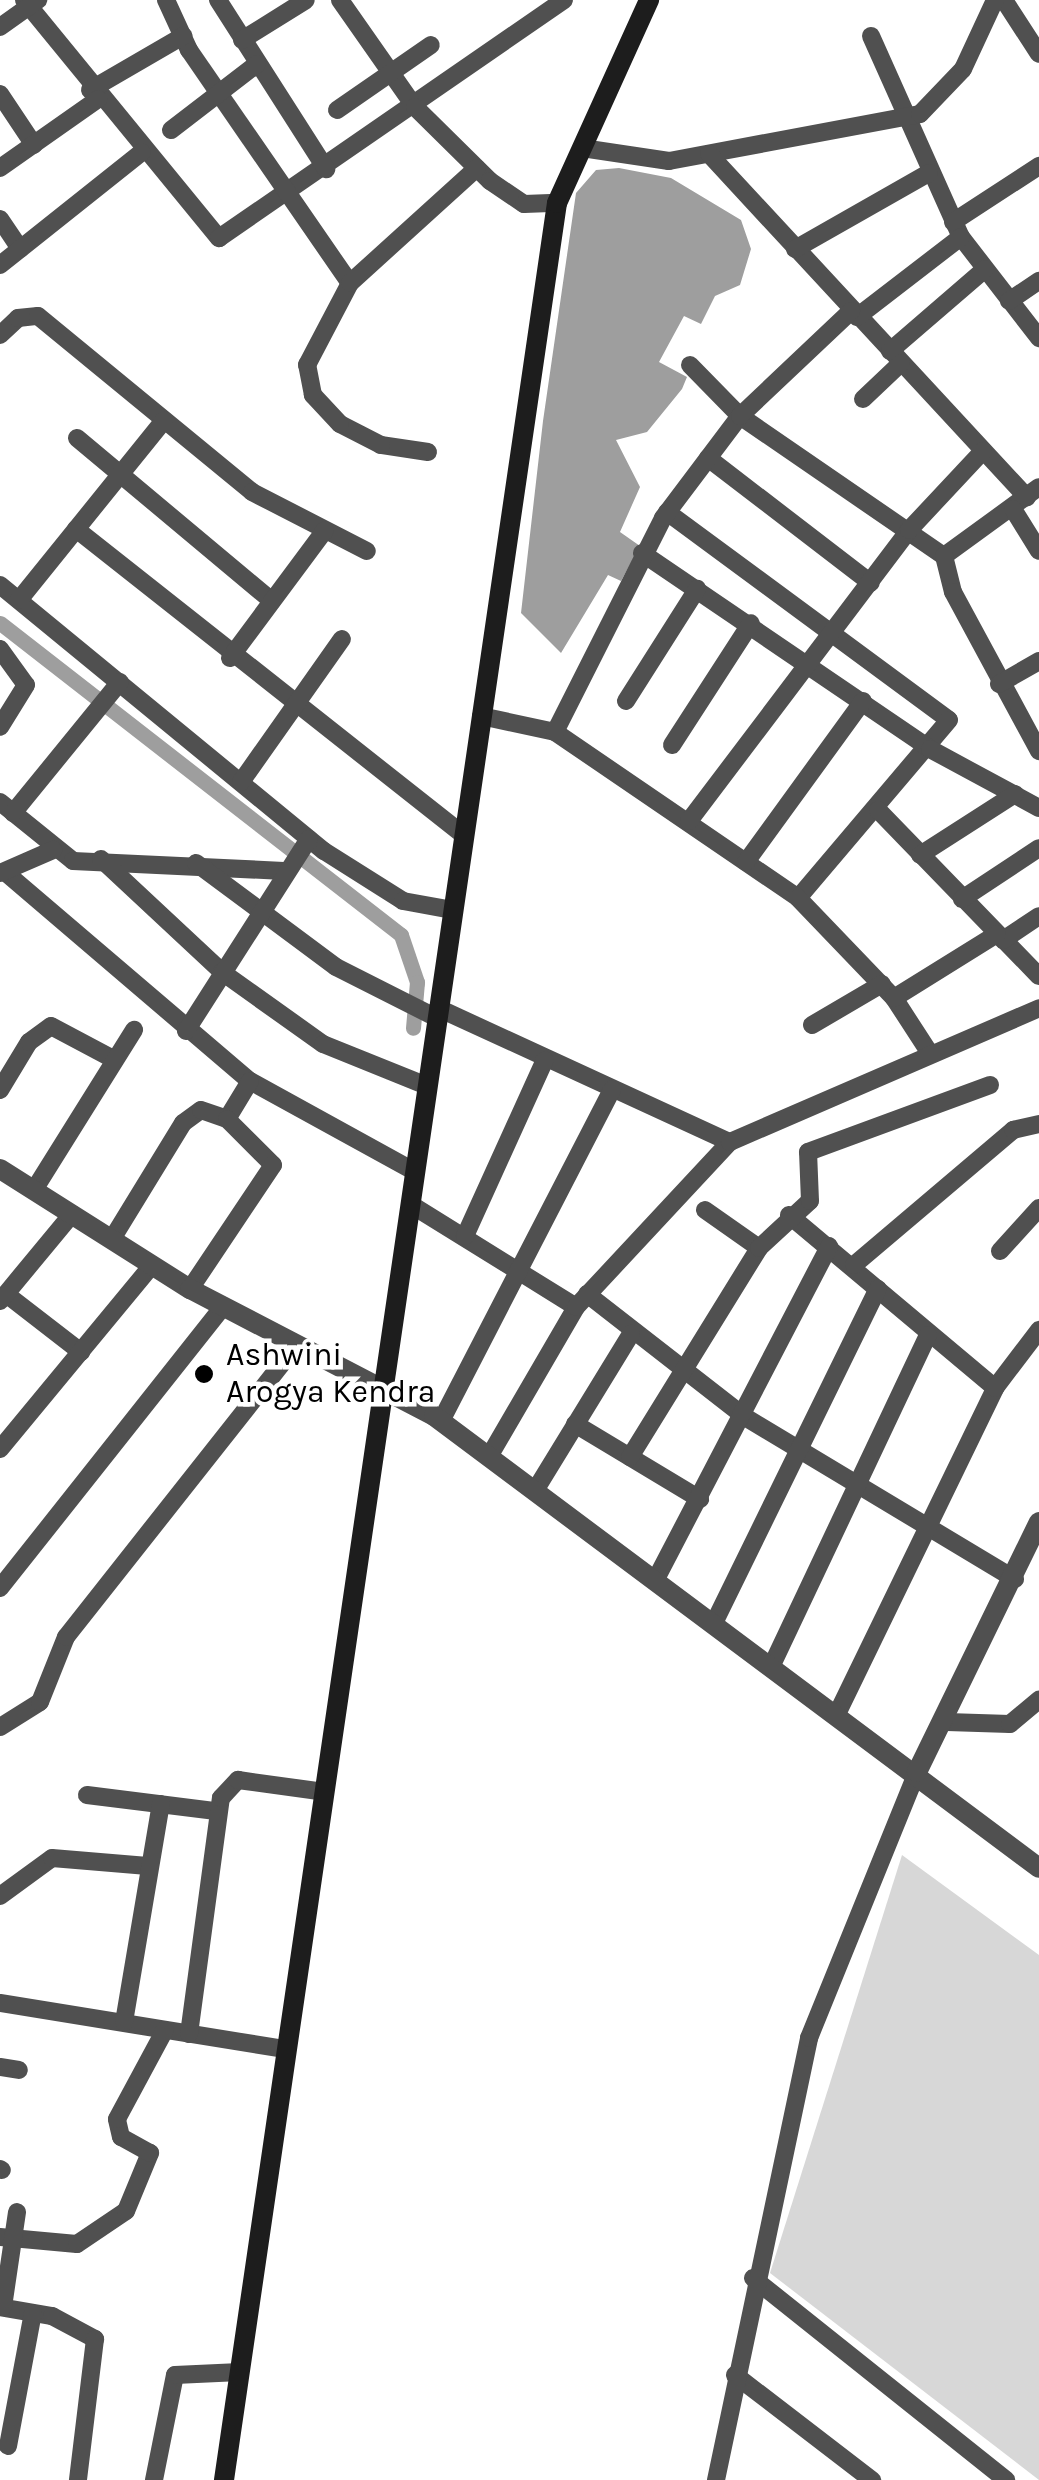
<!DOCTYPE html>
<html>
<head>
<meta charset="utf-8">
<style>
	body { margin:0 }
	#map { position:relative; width:1039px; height:2480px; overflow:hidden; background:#fff; font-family:Karla,sans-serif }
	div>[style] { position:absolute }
	.green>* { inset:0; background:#d7d7d7 }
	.water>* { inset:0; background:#9e9e9e }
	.canal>* { height:15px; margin:-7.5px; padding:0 7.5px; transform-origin:7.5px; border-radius:7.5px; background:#9e9e9e }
	.minor>* { height:18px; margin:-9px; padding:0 9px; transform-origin:9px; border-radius:9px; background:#505050 }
	.tertiary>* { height:20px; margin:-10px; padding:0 10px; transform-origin:10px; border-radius:10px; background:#505050 }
	.secondary>* { height:20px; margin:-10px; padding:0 10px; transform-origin:10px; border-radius:10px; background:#1d1d1d }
	.dots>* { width:28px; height:28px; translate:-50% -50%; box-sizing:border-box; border:5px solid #fff; border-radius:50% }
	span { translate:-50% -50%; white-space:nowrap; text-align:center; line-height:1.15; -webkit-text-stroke:9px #fff; paint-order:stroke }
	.poi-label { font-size:32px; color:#000 }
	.left { translate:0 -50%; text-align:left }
</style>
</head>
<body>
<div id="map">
	<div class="green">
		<div style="clip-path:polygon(902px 1855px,1039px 1955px,1039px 2480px,770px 2273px)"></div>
	</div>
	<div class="water">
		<div style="clip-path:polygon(619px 168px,671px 178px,741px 220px,751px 249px,740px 285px,715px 296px,701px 324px,684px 316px,659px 362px,687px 377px,682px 389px,647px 432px,616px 440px,640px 487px,620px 532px,640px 546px,621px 581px,608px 575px,561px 653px,521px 613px,543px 421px,576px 193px,596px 170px)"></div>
	</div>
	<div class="canal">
		<div style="left:0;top:623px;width:508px;rotate:37.88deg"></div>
		<div style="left:401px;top:935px;width:50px;rotate:71.2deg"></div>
		<div style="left:417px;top:982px;width:46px;rotate:95deg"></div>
	</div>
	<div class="minor">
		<div style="left:24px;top:0;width:308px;rotate:50.7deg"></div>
		<div style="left:219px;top:238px;width:419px;rotate:-34.6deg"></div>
		<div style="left:166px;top:0;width:55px;rotate:65.3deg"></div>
		<div style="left:189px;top:50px;width:283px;rotate:55.4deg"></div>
		<div style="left:218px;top:0;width:201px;rotate:57.4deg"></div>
		<div style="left:340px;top:0;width:131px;rotate:55deg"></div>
		<div style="left:415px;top:107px;width:105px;rotate:44.6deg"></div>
		<div style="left:490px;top:181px;width:41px;rotate:34.1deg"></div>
		<div style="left:524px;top:204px;width:33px;rotate:-2deg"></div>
		<div style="left:1004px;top:0;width:64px;rotate:57.1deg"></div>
		<div style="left:0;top:27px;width:47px;rotate:-35.4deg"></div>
		<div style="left:871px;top:36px;width:220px;rotate:65.9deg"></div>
		<div style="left:961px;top:237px;width:128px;rotate:52.3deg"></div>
		<div style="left:242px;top:40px;width:75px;rotate:-32deg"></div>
		<div style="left:90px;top:90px;width:108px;rotate:-30.1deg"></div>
		<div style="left:0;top:94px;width:61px;rotate:56.3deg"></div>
		<div style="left:337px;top:110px;width:114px;rotate:-34.7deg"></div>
		<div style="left:171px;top:130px;width:108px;rotate:-37.5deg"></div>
		<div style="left:582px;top:148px;width:88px;rotate:8.5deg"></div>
		<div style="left:669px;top:161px;width:255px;rotate:-10.6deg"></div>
		<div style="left:920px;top:114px;width:62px;rotate:-46.3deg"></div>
		<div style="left:963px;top:69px;width:76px;rotate:-65.1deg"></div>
		<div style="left:709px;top:154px;width:468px;rotate:47.2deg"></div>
		<div style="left:0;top:168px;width:120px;rotate:-35.1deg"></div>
		<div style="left:0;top:219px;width:36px;rotate:56deg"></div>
		<div style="left:953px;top:222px;width:103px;rotate:-33.1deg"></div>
		<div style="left:795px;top:249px;width:154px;rotate:-29.6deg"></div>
		<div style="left:0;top:265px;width:181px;rotate:-38.5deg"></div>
		<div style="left:1009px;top:301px;width:36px;rotate:-34deg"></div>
		<div style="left:857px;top:317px;width:131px;rotate:-37.6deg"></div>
		<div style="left:0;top:335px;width:25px;rotate:-43deg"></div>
		<div style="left:18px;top:318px;width:20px;rotate:-6deg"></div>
		<div style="left:38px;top:316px;width:277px;rotate:39.4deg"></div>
		<div style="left:252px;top:492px;width:129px;rotate:27.2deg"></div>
		<div style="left:890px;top:351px;width:125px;rotate:-40.8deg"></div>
		<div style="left:690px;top:365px;width:71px;rotate:45.6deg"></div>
		<div style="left:740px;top:416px;width:247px;rotate:34.5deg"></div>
		<div style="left:944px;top:556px;width:117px;rotate:-36deg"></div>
		<div style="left:863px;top:399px;width:52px;rotate:-43.5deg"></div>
		<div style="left:77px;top:438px;width:254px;rotate:39.9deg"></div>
		<div style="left:428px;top:452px;width:48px;rotate:-171.5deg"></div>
		<div style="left:381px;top:445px;width:46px;rotate:-152.9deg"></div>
		<div style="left:340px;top:424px;width:40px;rotate:-133deg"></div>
		<div style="left:313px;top:395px;width:31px;rotate:-101deg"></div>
		<div style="left:307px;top:365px;width:93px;rotate:-62.3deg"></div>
		<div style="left:350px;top:283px;width:171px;rotate:-42.2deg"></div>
		<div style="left:708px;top:458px;width:205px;rotate:37.5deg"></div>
		<div style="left:1013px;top:509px;width:49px;rotate:58.2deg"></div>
		<div style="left:667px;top:512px;width:350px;rotate:36.4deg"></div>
		<div style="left:949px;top:720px;width:233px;rotate:130.3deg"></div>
		<div style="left:76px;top:529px;width:494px;rotate:38.3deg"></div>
		<div style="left:642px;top:553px;width:348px;rotate:34.2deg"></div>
		<div style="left:930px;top:749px;width:124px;rotate:28.4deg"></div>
		<div style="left:944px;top:556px;width:37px;rotate:76deg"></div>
		<div style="left:953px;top:592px;width:181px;rotate:61.6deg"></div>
		<div style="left:0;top:585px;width:419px;rotate:39.4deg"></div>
		<div style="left:324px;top:851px;width:93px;rotate:32.3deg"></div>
		<div style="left:403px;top:901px;width:51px;rotate:10.2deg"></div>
		<div style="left:19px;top:600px;width:231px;rotate:-51.1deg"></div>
		<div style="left:0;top:649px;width:44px;rotate:54.2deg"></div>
		<div style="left:26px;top:685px;width:49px;rotate:121.8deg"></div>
		<div style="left:230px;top:658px;width:159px;rotate:-53.4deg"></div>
		<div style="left:999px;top:684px;width:46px;rotate:-29.9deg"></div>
		<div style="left:626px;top:701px;width:133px;rotate:-57.6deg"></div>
		<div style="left:481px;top:716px;width:76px;rotate:12.2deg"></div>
		<div style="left:555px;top:732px;width:294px;rotate:34.3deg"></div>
		<div style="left:798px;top:898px;width:139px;rotate:46.2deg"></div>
		<div style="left:894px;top:998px;width:64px;rotate:57.1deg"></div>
		<div style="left:555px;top:732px;width:240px;rotate:-63.2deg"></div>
		<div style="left:663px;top:518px;width:128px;rotate:-53deg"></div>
		<div style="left:740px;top:416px;width:153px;rotate:-43.4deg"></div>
		<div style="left:672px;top:745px;width:145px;rotate:-57.1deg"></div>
		<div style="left:241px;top:782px;width:175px;rotate:-54.8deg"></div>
		<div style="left:0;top:802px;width:94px;rotate:38.9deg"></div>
		<div style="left:73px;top:861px;width:211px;rotate:2.7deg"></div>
		<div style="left:878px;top:810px;width:231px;rotate:45.9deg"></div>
		<div style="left:13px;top:813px;width:169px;rotate:-50.8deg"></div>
		<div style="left:689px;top:821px;width:365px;rotate:-52.9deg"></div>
		<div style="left:909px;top:530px;width:108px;rotate:-46.9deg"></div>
		<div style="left:920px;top:855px;width:113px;rotate:-32.7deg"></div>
		<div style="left:101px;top:859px;width:166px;rotate:43deg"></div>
		<div style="left:222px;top:972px;width:124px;rotate:35.5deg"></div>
		<div style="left:323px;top:1044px;width:112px;rotate:22deg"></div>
		<div style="left:746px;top:862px;width:199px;rotate:-54deg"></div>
		<div style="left:196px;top:863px;width:174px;rotate:36.6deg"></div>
		<div style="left:336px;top:967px;width:113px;rotate:26.8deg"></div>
		<div style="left:5px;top:872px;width:322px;rotate:40.5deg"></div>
		<div style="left:250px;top:1081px;width:187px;rotate:28.8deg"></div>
		<div style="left:0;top:873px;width:58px;rotate:-23.5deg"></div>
		<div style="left:962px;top:899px;width:92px;rotate:-33.5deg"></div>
		<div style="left:1003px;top:940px;width:43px;rotate:-33.7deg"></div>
		<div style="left:894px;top:998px;width:121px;rotate:-31.9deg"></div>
		<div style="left:438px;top:1008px;width:321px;rotate:24.7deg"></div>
		<div style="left:812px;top:1025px;width:81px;rotate:-30.4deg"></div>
		<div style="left:186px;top:1031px;width:228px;rotate:-57.4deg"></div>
		<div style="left:0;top:1090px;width:56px;rotate:-58.9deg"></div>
		<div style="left:29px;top:1042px;width:27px;rotate:-36deg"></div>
		<div style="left:51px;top:1026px;width:72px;rotate:28deg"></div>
		<div style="left:227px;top:1119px;width:44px;rotate:-58.8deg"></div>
		<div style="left:34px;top:1190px;width:189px;rotate:-58deg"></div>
		<div style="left:410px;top:1204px;width:195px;rotate:31.8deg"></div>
		<div style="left:705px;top:1210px;width:66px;rotate:35.1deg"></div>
		<div style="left:789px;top:1215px;width:269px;rotate:40deg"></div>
		<div style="left:465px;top:1236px;width:193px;rotate:-65.6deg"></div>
		<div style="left:112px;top:1239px;width:136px;rotate:-58.5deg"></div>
		<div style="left:183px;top:1123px;width:22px;rotate:-36deg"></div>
		<div style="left:201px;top:1110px;width:28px;rotate:19deg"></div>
		<div style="left:227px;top:1119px;width:65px;rotate:45deg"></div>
		<div style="left:273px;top:1165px;width:149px;rotate:123.8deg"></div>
		<div style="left:1000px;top:1251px;width:58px;rotate:-47.8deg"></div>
		<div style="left:854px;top:1265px;width:209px;rotate:-40.3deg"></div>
		<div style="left:1013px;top:1130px;width:27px;rotate:-13deg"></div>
		<div style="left:6px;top:1294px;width:95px;rotate:37.7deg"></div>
		<div style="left:587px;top:1294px;width:200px;rotate:37.9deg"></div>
		<div style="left:745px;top:1417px;width:315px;rotate:31deg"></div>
		<div style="left:0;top:1301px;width:113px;rotate:-50.4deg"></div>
		<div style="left:441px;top:1421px;width:373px;rotate:-62.7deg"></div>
		<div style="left:575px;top:1424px;width:146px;rotate:31deg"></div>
		<div style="left:0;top:1449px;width:239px;rotate:-50.4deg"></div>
		<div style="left:490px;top:1455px;width:171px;rotate:-59.8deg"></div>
		<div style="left:576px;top:1307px;width:226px;rotate:-47deg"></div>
		<div style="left:730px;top:1142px;width:337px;rotate:-23.4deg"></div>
		<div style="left:630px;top:1457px;width:246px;rotate:-58.3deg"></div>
		<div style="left:759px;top:1248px;width:69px;rotate:-42.7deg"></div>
		<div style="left:810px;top:1201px;width:49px;rotate:-92.3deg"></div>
		<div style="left:808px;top:1152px;width:194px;rotate:-20.2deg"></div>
		<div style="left:536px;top:1489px;width:182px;rotate:-58.5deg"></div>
		<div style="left:657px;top:1577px;width:373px;rotate:-62.5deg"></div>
		<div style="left:0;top:1588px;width:359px;rotate:-51.6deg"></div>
		<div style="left:715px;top:1621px;width:370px;rotate:-63.9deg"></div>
		<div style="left:772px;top:1665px;width:365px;rotate:-64.7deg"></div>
		<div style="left:837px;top:1714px;width:362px;rotate:-64.1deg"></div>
		<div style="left:995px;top:1388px;width:73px;rotate:-52.8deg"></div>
		<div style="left:947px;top:1722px;width:63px;rotate:1.8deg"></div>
		<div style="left:1010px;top:1724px;width:38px;rotate:-40deg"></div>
		<div style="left:0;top:1727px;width:47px;rotate:-32deg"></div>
		<div style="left:40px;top:1702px;width:70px;rotate:-68.2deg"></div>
		<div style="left:66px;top:1637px;width:370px;rotate:-51.7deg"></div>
		<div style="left:87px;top:1795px;width:130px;rotate:7.1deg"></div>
		<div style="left:0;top:1896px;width:64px;rotate:-36.2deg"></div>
		<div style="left:52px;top:1858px;width:96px;rotate:4.8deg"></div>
		<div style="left:0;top:2003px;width:289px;rotate:9.2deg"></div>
		<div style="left:124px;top:2022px;width:221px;rotate:-80.4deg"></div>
		<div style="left:189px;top:2034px;width:238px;rotate:-82.3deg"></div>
		<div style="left:221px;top:1798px;width:25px;rotate:-47deg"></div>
		<div style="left:238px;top:1780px;width:87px;rotate:7.9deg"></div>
		<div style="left:0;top:2067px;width:19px;rotate:9deg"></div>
		<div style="left:0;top:2169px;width:2px;rotate:27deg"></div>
		<div style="left:0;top:2237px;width:77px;rotate:5.2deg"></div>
		<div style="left:77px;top:2244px;width:59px;rotate:-34deg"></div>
		<div style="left:126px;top:2211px;width:63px;rotate:-67.5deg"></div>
		<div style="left:150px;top:2153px;width:33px;rotate:-151deg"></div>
		<div style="left:121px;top:2137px;width:18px;rotate:-103deg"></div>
		<div style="left:117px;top:2119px;width:101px;rotate:-61.7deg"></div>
		<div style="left:753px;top:2278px;width:324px;rotate:38.6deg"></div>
		<div style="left:0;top:2307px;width:53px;rotate:9.8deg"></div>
		<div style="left:52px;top:2316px;width:49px;rotate:28.1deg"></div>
		<div style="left:95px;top:2339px;width:142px;rotate:96.9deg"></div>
		<div style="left:3px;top:2307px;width:96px;rotate:-81.6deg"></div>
		<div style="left:735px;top:2375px;width:173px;rotate:37.5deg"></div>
		<div style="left:8px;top:2446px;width:135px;rotate:-79.4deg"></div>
		<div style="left:154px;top:2480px;width:107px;rotate:-78.7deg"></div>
		<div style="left:175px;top:2375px;width:65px;rotate:-2.6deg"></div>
		<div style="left:716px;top:2480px;width:452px;rotate:-78.1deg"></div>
		<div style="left:809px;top:2038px;width:287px;rotate:-67.9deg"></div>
	</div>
	<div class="tertiary">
		<div style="left:0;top:1169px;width:225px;rotate:32.3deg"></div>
		<div style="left:190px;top:1289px;width:275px;rotate:27.5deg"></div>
		<div style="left:434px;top:1416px;width:755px;rotate:36.76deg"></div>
		<div style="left:917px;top:1772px;width:278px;rotate:-64deg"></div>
	</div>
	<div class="secondary">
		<div style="left:224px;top:2480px;width:2301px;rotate:-81.68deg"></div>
		<div style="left:557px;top:203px;width:223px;rotate:-65.6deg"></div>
	</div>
	<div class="dots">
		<div style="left:204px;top:1374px;background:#000"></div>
	</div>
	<div class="poi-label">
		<span class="left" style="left:226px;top:1374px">Ashwini<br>Arogya Kendra</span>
	</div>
</div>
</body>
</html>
